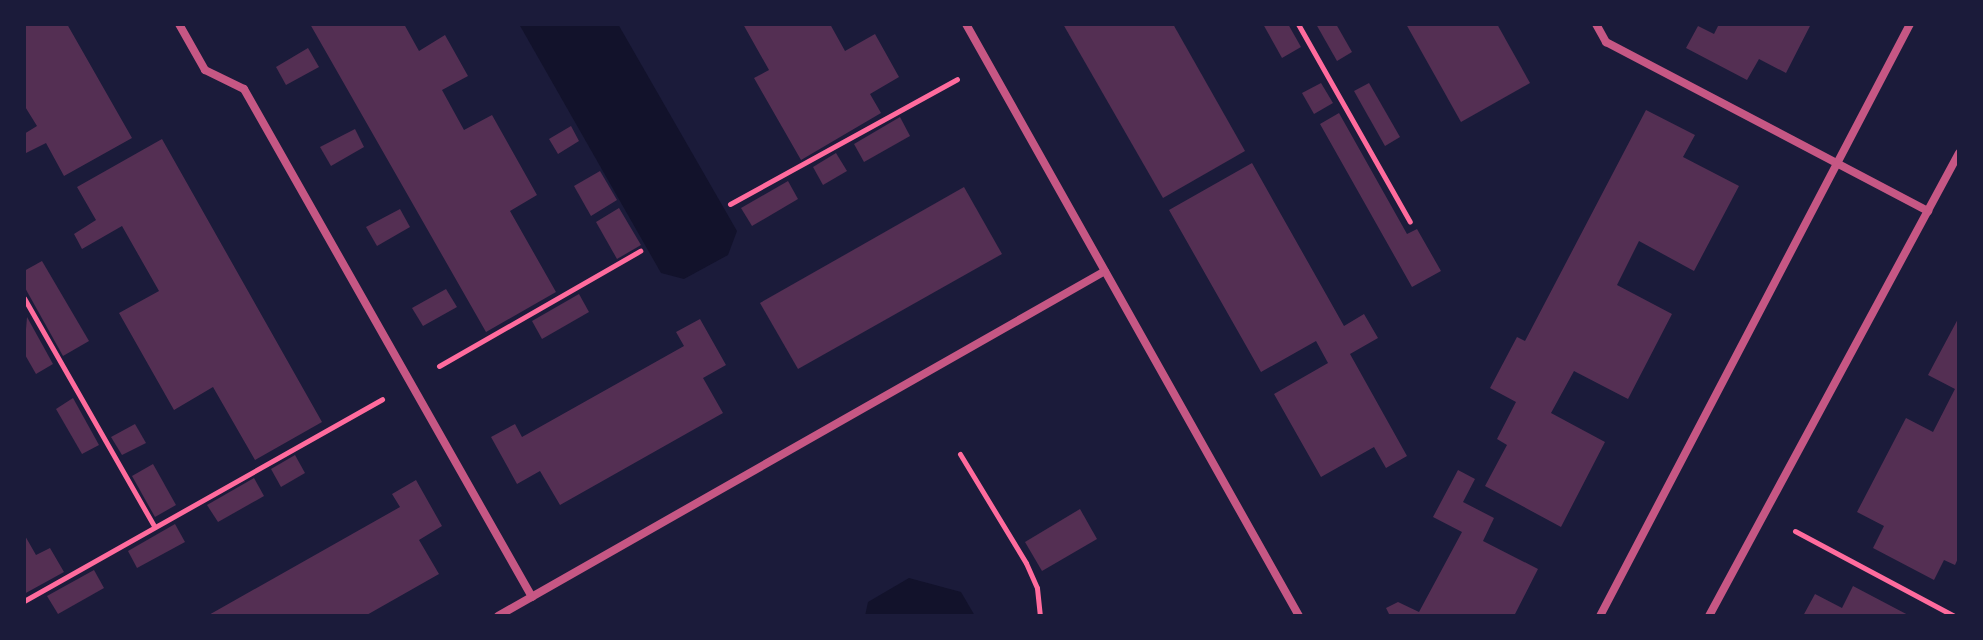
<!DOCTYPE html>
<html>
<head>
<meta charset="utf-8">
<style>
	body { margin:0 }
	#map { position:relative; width:1983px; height:640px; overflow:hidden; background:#1b1b3a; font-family:Manrope,sans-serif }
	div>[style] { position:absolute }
	.water>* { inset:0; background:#12122b }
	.building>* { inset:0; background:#542f53 }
	.path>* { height:5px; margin:-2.5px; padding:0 2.5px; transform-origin:2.5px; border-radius:2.5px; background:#ff6b9d }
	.minor>* { height:8px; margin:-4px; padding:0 4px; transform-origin:4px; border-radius:4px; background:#c65784 }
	span { translate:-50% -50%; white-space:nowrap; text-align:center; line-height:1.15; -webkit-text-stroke:8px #1b1b3a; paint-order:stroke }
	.frame { position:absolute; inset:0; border:26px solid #1b1b3a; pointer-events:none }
</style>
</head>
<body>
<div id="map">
	<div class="water">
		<div style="clip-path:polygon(519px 24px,618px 24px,737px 231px,728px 255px,684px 279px,661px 273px)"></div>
		<div style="clip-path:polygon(909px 578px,961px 592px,975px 616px,865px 616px,868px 602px)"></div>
	</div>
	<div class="building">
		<div style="clip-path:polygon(24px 24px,67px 24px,132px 138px,64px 176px,46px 143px,24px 154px,24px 134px,37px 126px,24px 105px)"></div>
		<div style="clip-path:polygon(310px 24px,404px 24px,419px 51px,445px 35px,468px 76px,442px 90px,464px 130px,492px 115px,537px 195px,510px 211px,556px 292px,486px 332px)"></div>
		<div style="clip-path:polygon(743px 24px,830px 24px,845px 51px,875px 34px,899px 77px,870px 94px,881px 113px,801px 160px,754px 78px,769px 70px)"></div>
		<div style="clip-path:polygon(1063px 24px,1173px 24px,1245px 151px,1163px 198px)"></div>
		<div style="clip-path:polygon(1263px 24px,1288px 24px,1301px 47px,1282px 58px)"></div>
		<div style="clip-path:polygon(1316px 24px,1336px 24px,1352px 52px,1337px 61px)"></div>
		<div style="clip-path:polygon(1406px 24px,1497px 24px,1530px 83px,1461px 122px)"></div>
		<div style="clip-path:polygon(1719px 24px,1811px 24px,1786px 73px,1759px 59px,1747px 80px,1686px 48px,1698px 26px,1714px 34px)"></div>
		<div style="clip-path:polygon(308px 48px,319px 67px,286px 85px,276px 67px)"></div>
		<div style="clip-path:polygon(1321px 83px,1333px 103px,1314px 114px,1302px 93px)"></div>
		<div style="clip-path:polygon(1369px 83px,1400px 137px,1385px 146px,1354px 91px)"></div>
		<div style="clip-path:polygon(1646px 110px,1695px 135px,1683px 157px,1739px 186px,1694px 271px,1639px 241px,1617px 285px,1672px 314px,1628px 399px,1574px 371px,1551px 413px,1605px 442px,1561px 527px,1485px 486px,1507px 445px,1497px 439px,1516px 402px,1490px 388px,1517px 337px,1525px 341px)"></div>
		<div style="clip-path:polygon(1339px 113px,1407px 234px,1417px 229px,1441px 271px,1412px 287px,1320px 124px)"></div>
		<div style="clip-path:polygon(900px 117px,910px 136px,864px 162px,854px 144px)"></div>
		<div style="clip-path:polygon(571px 126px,579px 141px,558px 154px,549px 139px)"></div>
		<div style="clip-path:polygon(355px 129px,364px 147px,331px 166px,320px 147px)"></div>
		<div style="clip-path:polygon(162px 139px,322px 422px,255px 460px,213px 387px,174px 410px,119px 313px,159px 291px,122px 226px,82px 249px,74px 234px,96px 220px,77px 187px)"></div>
		<div style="clip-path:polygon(836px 153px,847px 171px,823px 185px,813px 167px)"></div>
		<div style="clip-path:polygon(1252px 163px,1344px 326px,1364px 314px,1378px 338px,1350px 354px,1407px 456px,1386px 468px,1374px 447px,1321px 477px,1274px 394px,1328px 363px,1316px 341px,1261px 372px,1169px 210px)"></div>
		<div style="clip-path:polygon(600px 171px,617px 200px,591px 216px,574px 186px)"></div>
		<div style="clip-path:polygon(788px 181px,798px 199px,752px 226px,741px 208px)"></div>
		<div style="clip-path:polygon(964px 187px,1002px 254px,798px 369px,760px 303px)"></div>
		<div style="clip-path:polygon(619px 208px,641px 245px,617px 259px,596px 222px)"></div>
		<div style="clip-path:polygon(400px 209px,410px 227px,377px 246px,366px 227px)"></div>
		<div style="clip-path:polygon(42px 261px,89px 341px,63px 356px,24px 286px,24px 271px)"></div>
		<div style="clip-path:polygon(446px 289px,457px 307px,423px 326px,412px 308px)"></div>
		<div style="clip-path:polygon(579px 294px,589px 312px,542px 339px,532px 321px)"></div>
		<div style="clip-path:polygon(27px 317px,53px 364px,36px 374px,24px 353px)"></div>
		<div style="clip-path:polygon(1959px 317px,1959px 556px,1955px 565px,1944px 560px,1934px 580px,1873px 548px,1884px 526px,1857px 512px,1906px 418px,1933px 432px,1955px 389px,1928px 375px)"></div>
		<div style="clip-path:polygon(700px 319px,726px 365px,703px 378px,723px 413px,560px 505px,540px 471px,517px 484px,491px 437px,515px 424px,522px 437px,684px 346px,676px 332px)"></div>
		<div style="clip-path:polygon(73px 398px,99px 445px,82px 454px,56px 409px)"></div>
		<div style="clip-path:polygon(135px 424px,146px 443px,122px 455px,111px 437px)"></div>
		<div style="clip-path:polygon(295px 455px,305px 473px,281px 487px,271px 469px)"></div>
		<div style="clip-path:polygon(153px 464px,176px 505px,155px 517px,132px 476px)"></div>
		<div style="clip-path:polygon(1458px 470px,1475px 479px,1463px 502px,1494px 518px,1483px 541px,1538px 569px,1514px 616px,1390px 616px,1386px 608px,1398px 602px,1419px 612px,1462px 532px,1433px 517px)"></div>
		<div style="clip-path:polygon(254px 478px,264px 496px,218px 522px,207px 505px)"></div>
		<div style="clip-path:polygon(416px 480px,442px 526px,419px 540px,439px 574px,365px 616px,207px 616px,400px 507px,392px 494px)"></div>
		<div style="clip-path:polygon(1080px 509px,1097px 539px,1042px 571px,1025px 542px)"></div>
		<div style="clip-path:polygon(175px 524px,185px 542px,137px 568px,128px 551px)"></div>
		<div style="clip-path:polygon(24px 534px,36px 555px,50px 548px,64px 572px,24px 594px)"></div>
		<div style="clip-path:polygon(94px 570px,104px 588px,58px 614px,47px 596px)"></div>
		<div style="clip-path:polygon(1853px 586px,1910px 616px,1803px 616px,1815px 594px,1842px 608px)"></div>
	</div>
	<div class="path">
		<div style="left:1298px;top:24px;width:227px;rotate:60.5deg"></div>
		<div style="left:730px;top:204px;width:259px;rotate:-28.8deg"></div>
		<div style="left:24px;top:298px;width:262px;rotate:60.3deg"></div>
		<div style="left:439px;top:366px;width:232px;rotate:-29.8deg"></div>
		<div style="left:960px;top:454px;width:127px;rotate:58.8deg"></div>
		<div style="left:1026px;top:563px;width:27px;rotate:66deg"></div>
		<div style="left:1037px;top:588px;width:28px;rotate:84deg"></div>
		<div style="left:1795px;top:531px;width:180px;rotate:28.1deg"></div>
		<div style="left:24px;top:601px;width:411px;rotate:-29.4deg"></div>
	</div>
	<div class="minor">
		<div style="left:179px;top:24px;width:53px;rotate:60.5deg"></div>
		<div style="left:205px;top:70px;width:43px;rotate:26deg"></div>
		<div style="left:244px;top:89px;width:584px;rotate:60.45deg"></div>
		<div style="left:966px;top:24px;width:679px;rotate:60.64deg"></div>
		<div style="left:1596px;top:24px;width:21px;rotate:61deg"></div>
		<div style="left:1606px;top:42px;width:364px;rotate:27.7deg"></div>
		<div style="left:498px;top:616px;width:698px;rotate:-29.61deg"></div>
		<div style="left:1600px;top:616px;width:668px;rotate:-62.36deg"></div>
		<div style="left:1709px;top:616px;width:526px;rotate:-61.63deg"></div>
	</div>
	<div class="frame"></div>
</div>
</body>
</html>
